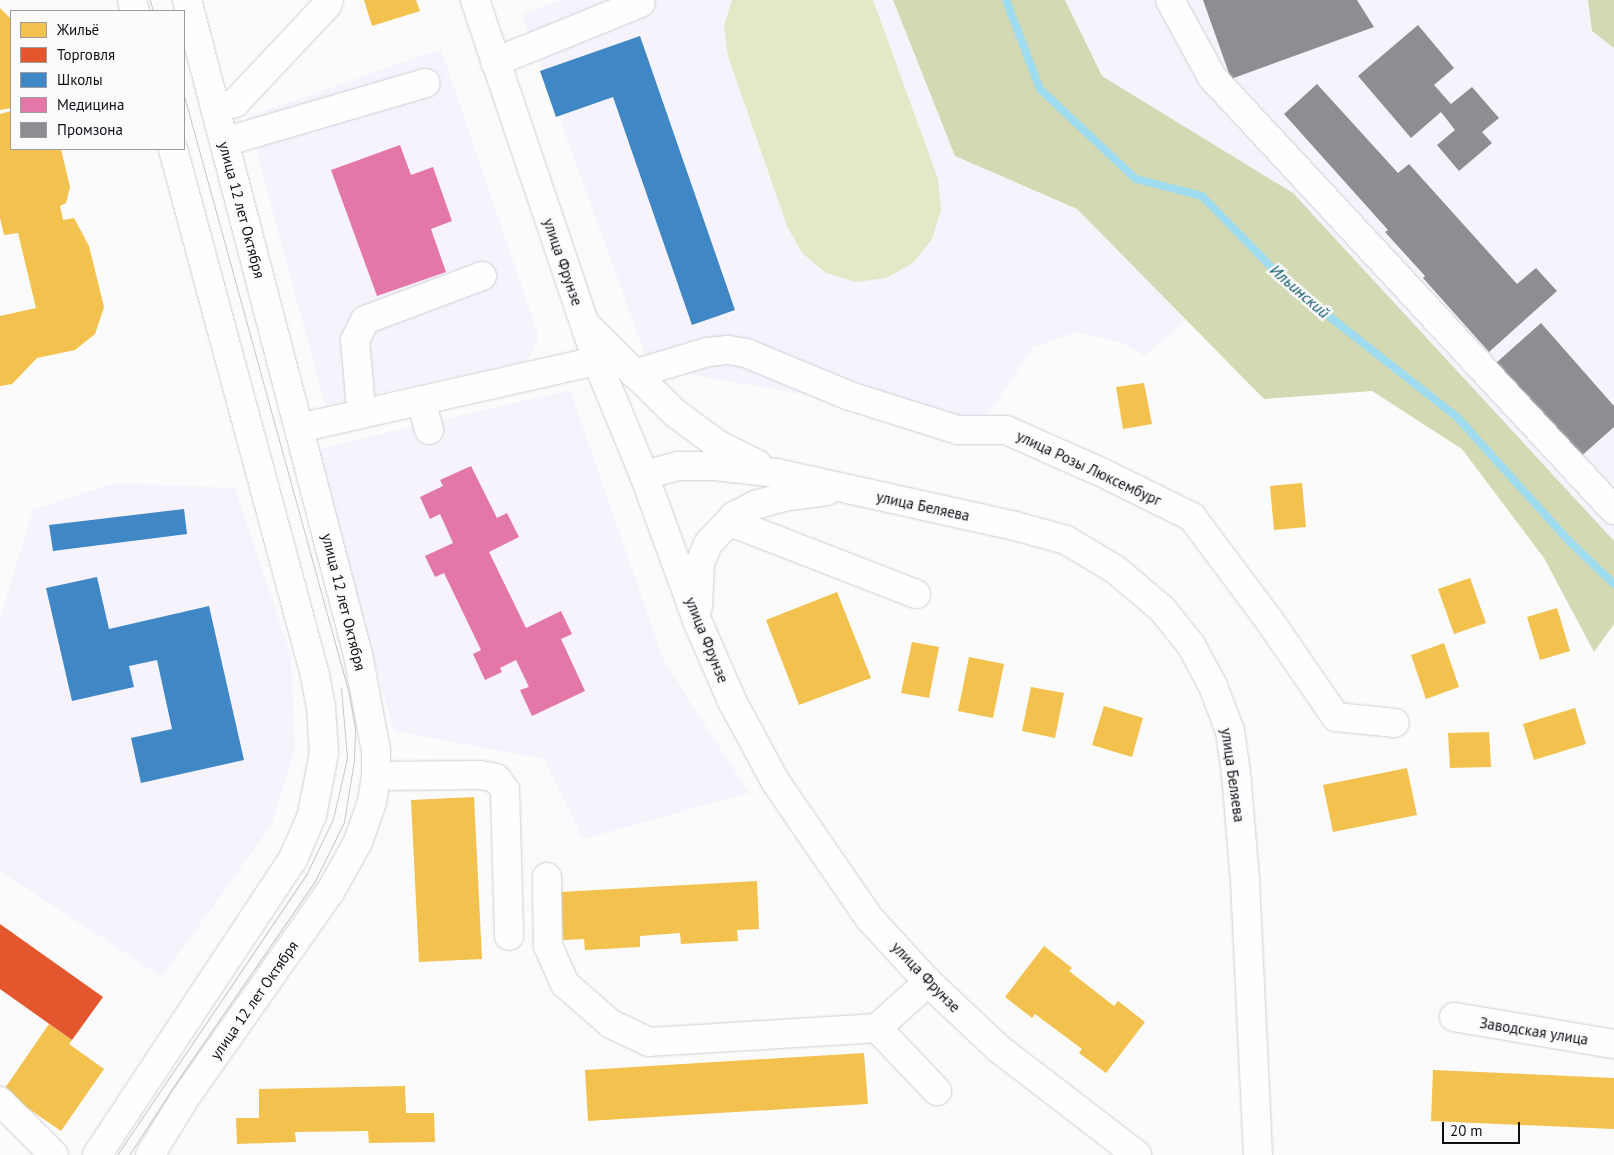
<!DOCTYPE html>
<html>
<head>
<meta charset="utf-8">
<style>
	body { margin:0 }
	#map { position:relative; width:1614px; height:1155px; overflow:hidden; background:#fbfbfb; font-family:"PT Sans",sans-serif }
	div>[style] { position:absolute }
	.built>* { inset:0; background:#f7f3fc }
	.green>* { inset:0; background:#e3e8c6 }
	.forest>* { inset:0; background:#d3d9b2 }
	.homes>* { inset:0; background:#f2c14e }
	.shops>* { inset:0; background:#e4572e }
	.schools>* { inset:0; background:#3f88c5 }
	.health>* { inset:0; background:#e377a8 }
	.industry>* { inset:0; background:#8d8d92 }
	.stream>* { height:8px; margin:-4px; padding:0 4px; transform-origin:4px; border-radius:4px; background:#9fdcf0 }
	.roads { filter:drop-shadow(0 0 1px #d1ced4) drop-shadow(0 0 1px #d1ced4) }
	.minor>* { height:28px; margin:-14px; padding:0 14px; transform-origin:14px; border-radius:14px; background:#fefefe }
	.major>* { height:28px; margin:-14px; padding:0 14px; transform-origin:14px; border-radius:14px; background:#fefefe }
	.tram>* { height:1px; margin:-0.5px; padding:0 0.5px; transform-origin:0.5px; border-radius:0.5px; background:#c7c7c8 }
	span { translate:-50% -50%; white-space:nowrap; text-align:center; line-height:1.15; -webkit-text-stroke:5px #fbfbfb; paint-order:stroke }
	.street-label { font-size:15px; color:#120c17 }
	.water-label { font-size:16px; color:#035266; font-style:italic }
	.legend { position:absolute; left:10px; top:10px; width:175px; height:140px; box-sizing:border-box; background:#fbfbfb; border:1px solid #9e9ba0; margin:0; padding:6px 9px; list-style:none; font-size:15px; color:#120c17 }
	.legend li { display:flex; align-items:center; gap:10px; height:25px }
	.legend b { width:25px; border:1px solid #9e9ba0 }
	.scale { position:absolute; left:1442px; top:1122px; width:78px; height:22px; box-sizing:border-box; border:2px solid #120c17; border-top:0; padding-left:6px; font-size:15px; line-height:18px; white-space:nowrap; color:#120c17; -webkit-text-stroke:4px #fbfbfb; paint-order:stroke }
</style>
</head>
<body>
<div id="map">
	<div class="built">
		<div style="clip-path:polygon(561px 0,893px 0,955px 156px,1077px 209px,1186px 320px,1144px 356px,1123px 343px,1077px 332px,1033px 347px,982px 424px,650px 368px,522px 15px)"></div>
		<div style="clip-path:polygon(1065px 0,1588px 0,1592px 31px,1614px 48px,1614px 541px,1293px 193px,1102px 76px)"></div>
		<div style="clip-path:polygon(441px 49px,539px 337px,527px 361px,325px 405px,247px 117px)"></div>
		<div style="clip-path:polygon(570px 390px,664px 661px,749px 793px,583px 839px,544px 759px,394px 731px,314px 450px)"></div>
		<div style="clip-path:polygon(115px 483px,235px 488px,291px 655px,295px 749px,272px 824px,162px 977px,0 871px,0 619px,33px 510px)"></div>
	</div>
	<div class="green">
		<div style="clip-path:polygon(732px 0,873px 0,938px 179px,941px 210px,932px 239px,913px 263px,886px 278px,856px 282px,826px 273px,802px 253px,787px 226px,728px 56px,724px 26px)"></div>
	</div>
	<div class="forest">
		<div style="clip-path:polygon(893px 0,1065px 0,1102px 76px,1293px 193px,1614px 541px,1614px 624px,1594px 652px,1544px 558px,1462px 449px,1372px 391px,1264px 399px,1077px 209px,955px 156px)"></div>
		<div style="clip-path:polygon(1588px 0,1614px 0,1614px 48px,1592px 31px)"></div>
	</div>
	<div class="homes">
		<div style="clip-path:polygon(364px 0,416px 0,420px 11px,372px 26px)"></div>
		<div style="clip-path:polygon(0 8px,11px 19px,11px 108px,0 110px)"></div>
		<div style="clip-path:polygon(11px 111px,11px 149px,61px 149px,70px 187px,66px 203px,60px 206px,63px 220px,74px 218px,89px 246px,104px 307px,95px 334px,75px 350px,37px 358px,12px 384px,0 386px,0 316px,36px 308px,18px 233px,4px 235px,0 218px,0 114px)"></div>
		<div style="clip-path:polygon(1144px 383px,1152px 424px,1123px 429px,1116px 387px)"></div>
		<div style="clip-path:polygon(1302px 483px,1306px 527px,1274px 530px,1270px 486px)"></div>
		<div style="clip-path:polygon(1470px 578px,1486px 623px,1454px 634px,1438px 589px)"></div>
		<div style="clip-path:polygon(837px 592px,871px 678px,799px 705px,766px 620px)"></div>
		<div style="clip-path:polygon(1557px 608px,1570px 651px,1540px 660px,1527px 617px)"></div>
		<div style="clip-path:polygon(912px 642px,939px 647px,929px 698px,901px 693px)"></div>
		<div style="clip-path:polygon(1444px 643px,1459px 687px,1426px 699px,1411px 655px)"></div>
		<div style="clip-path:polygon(969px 657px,1004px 664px,993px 718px,958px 711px)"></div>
		<div style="clip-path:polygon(1031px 687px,1064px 693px,1055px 738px,1022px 731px)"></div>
		<div style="clip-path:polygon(1104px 706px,1143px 718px,1132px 757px,1092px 745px)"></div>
		<div style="clip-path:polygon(1575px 708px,1586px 744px,1534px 760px,1523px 724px)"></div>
		<div style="clip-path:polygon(1489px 732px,1491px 767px,1450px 768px,1448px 733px)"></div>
		<div style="clip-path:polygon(1407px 768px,1417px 815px,1333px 832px,1323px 785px)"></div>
		<div style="clip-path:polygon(474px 797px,482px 959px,419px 962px,411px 800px)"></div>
		<div style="clip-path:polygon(757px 881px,759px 929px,737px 930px,738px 941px,681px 944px,680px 933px,640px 936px,640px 947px,585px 950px,584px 939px,563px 940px,561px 892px)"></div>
		<div style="clip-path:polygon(1044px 946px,1072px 968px,1069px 971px,1114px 1006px,1118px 1001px,1145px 1022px,1106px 1073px,1079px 1053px,1082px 1049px,1035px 1014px,1032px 1018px,1005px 997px)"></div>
		<div style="clip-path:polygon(49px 1024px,72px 1040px,69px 1044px,104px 1069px,61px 1131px,3px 1091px)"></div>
		<div style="clip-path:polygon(864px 1053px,868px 1104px,588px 1121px,585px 1070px)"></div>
		<div style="clip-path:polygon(1433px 1070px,1614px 1078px,1614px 1129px,1431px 1121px)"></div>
		<div style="clip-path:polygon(405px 1086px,406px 1113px,434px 1113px,435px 1142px,369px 1143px,368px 1131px,295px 1132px,296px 1142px,237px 1144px,236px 1118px,259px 1118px,259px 1089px)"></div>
	</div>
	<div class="shops">
		<div style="clip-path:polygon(0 924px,103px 997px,72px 1040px,0 989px)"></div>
	</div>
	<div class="schools">
		<div style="clip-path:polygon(640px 36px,735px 310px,692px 325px,613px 97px,556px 117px,540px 71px)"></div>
		<div style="clip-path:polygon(184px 509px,187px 534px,53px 551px,49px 525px)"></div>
		<div style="clip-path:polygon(97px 577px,109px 629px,209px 606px,244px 760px,141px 783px,131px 738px,172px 729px,157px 660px,129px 666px,134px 687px,72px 701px,46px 588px)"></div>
	</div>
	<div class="health">
		<div style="clip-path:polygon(400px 145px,411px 175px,433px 167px,452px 221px,431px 229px,446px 272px,377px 296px,331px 170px)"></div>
		<div style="clip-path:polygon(471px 466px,497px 518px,507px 513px,519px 537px,489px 552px,526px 628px,561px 611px,572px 634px,561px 639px,585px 691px,532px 716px,520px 690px,529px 687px,516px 660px,500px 668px,502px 672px,485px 680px,473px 654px,481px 650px,444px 573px,435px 577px,425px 556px,453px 543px,440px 514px,430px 519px,420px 497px,443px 486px,440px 480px)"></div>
	</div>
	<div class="industry">
		<div style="clip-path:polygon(1203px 0,1357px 0,1374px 27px,1231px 79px)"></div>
		<div style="clip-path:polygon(1418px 25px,1454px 68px,1434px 85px,1451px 104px,1472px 87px,1499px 118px,1482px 132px,1492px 143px,1459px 171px,1437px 145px,1455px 130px,1441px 112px,1411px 138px,1358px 76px)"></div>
		<div style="clip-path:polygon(1317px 84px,1398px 173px,1409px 164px,1517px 284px,1536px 268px,1557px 291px,1489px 352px,1423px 278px,1425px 276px,1385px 232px,1388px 230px,1284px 114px)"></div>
		<div style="clip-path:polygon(1541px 323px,1614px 406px,1614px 427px,1579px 458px,1496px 363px)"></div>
	</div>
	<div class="stream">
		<div style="left:1006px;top:0;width:95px;rotate:69.1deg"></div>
		<div style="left:1040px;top:89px;width:132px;rotate:43.2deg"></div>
		<div style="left:1136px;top:179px;width:68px;rotate:14.4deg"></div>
		<div style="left:1202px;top:196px;width:123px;rotate:45.7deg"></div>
		<div style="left:1288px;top:284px;width:214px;rotate:38.2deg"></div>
		<div style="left:1456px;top:416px;width:169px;rotate:47.9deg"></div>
		<div style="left:1569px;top:541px;width:62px;rotate:43.7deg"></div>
	</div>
	<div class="roads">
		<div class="minor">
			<div style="left:1170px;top:0;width:88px;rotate:61.4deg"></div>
			<div style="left:1212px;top:77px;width:591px;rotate:47.13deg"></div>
			<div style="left:495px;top:62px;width:157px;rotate:-22.1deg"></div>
			<div style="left:215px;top:108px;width:21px;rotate:-14deg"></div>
			<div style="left:235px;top:103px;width:134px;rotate:-46.8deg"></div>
			<div style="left:327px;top:5px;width:5px;rotate:-68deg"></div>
			<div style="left:224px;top:142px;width:210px;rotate:-16.3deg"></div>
			<div style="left:634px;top:374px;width:77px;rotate:-16.6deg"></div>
			<div style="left:708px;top:352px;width:20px;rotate:-6deg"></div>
			<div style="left:728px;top:350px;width:18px;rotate:9deg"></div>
			<div style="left:746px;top:353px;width:113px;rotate:22.5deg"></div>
			<div style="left:850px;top:396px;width:113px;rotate:17.5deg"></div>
			<div style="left:958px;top:430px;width:48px"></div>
			<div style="left:1006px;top:430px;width:104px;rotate:23.9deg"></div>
			<div style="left:1101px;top:472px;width:102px;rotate:26.3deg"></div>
			<div style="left:1192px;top:517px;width:129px;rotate:53.2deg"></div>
			<div style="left:1269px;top:620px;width:118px;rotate:55.4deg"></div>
			<div style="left:1336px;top:717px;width:59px;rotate:5.8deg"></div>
			<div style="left:421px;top:400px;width:31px;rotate:75deg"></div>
			<div style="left:363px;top:413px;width:16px;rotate:-101deg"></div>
			<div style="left:360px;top:397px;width:57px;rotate:-95deg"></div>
			<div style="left:355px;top:340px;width:22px;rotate:-63deg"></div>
			<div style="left:365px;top:320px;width:125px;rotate:-20.6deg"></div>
			<div style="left:299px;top:428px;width:305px;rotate:-12.7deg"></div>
			<div style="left:734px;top:516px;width:10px;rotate:66deg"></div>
			<div style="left:738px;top:525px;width:191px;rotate:21.2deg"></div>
			<div style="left:376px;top:776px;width:104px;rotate:-0.6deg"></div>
			<div style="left:480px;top:775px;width:16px;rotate:11deg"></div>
			<div style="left:496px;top:778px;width:15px;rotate:53deg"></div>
			<div style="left:505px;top:790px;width:146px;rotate:88.4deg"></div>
			<div style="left:547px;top:877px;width:69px;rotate:89.2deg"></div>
			<div style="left:548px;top:946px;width:42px;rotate:65.9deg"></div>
			<div style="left:565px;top:984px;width:61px;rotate:41deg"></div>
			<div style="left:611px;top:1024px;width:42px;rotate:25.3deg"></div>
			<div style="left:649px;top:1042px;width:228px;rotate:-3.5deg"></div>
			<div style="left:877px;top:1028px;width:69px;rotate:-42deg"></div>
			<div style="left:1454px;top:1017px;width:162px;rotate:9.6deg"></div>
			<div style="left:877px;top:1028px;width:87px;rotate:46.4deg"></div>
			<div style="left:0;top:1101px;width:76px;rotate:45deg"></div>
		</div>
		<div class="major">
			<div style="left:132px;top:0;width:11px;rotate:75deg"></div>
			<div style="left:475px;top:0;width:381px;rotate:71.3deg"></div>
			<div style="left:597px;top:361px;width:123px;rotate:67.6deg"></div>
			<div style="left:644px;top:475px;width:160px;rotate:69.9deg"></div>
			<div style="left:699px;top:625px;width:83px;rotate:66.5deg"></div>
			<div style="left:732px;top:701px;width:91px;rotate:61.7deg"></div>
			<div style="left:775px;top:781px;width:168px;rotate:55.5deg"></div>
			<div style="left:870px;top:919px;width:86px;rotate:47.4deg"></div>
			<div style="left:928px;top:982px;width:98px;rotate:43.3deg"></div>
			<div style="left:999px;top:1049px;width:174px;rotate:37.5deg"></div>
			<div style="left:588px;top:327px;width:122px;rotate:44.7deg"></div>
			<div style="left:675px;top:413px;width:52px;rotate:36.4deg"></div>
			<div style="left:717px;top:444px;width:45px;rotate:26.6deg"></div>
			<div style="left:644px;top:475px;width:35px;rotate:-15deg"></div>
			<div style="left:678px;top:466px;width:37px"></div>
			<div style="left:715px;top:466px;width:61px;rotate:6.5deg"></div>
			<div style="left:776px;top:473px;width:245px;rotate:12.5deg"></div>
			<div style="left:1015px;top:526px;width:53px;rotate:15.4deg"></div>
			<div style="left:1066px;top:540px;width:58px;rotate:31deg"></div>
			<div style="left:1116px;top:570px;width:60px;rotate:40.3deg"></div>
			<div style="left:1162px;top:609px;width:46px;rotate:51.1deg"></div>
			<div style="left:1191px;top:645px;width:47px;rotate:61.8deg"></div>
			<div style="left:1213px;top:686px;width:48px;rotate:69.3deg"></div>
			<div style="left:1230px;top:731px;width:42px;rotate:81.9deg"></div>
			<div style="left:1236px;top:773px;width:107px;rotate:85.2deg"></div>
			<div style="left:1245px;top:880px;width:275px;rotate:87.3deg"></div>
			<div style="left:698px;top:606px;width:43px;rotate:-87.3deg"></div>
			<div style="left:700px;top:563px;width:21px;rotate:-67deg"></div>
			<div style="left:708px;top:544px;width:38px;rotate:-47deg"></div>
			<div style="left:734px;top:516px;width:27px;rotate:-27deg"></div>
			<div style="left:758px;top:504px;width:27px;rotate:-15deg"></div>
			<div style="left:784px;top:497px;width:43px;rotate:-7.9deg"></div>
			<div style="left:97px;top:1155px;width:355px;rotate:-56.5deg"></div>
			<div style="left:293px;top:859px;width:48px;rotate:-66.6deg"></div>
			<div style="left:312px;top:815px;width:63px;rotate:-79deg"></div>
			<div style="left:324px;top:753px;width:46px;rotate:-93.7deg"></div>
			<div style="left:321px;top:707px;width:33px;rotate:-101deg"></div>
			<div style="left:315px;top:675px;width:545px;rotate:-105.11deg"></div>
			<div style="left:150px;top:1155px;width:67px;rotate:-58.4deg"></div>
			<div style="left:185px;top:1098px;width:252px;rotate:-54.9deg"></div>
			<div style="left:330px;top:892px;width:57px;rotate:-60.8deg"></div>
			<div style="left:358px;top:842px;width:42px;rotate:-70.7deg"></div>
			<div style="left:372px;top:802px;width:26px;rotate:-81deg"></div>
			<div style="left:376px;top:776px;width:25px;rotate:-90deg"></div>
			<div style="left:376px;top:751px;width:98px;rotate:-100.6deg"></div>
			<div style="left:358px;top:655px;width:677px;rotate:-104.63deg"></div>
		</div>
	</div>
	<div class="tram">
		<div style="left:150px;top:0;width:11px;rotate:75deg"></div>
		<div style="left:117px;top:1155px;width:340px;rotate:-56deg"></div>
		<div style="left:307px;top:873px;width:60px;rotate:-64.3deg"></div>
		<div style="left:333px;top:819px;width:63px;rotate:-77.1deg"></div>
		<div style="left:347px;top:758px;width:70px;rotate:-94.9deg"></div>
		<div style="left:129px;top:1155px;width:100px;rotate:-56.8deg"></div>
		<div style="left:184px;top:1071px;width:231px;rotate:-55.4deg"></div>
		<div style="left:315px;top:881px;width:66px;rotate:-63.8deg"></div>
		<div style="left:344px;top:822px;width:63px;rotate:-80.8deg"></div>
		<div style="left:354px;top:760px;width:32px;rotate:-88deg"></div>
		<div style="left:355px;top:728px;width:39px;rotate:-100deg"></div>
		<div style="left:348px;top:690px;width:616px;rotate:-105.43deg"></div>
	</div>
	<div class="street-label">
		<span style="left:242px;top:210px;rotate:75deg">улица 12 лет Октября</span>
		<span style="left:563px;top:262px;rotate:71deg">улица Фрунзе</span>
		<span style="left:1089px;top:468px;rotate:25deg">улица Розы Люксембург</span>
		<span style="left:923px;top:506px;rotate:12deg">улица Беляева</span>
		<span style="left:344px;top:602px;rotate:76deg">улица 12 лет Октября</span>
		<span style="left:707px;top:640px;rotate:68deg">улица Фрунзе</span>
		<span style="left:1233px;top:775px;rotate:82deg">улица Беляева</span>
		<span style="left:926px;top:977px;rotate:46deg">улица Фрунзе</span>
		<span style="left:254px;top:1000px;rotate:-55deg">улица 12 лет Октября</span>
		<span style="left:1534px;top:1031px;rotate:9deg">Заводская улица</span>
	</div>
	<div class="water-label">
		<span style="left:1300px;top:291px;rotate:41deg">Ильинский</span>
	</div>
	<ul class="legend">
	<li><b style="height:14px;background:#f2c14e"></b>Жильё</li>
	<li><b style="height:14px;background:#e4572e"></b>Торговля</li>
	<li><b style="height:14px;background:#3f88c5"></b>Школы</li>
	<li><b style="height:14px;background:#e377a8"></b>Медицина</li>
	<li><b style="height:14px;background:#8d8d92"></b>Промзона</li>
	</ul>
	<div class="scale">20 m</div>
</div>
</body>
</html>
